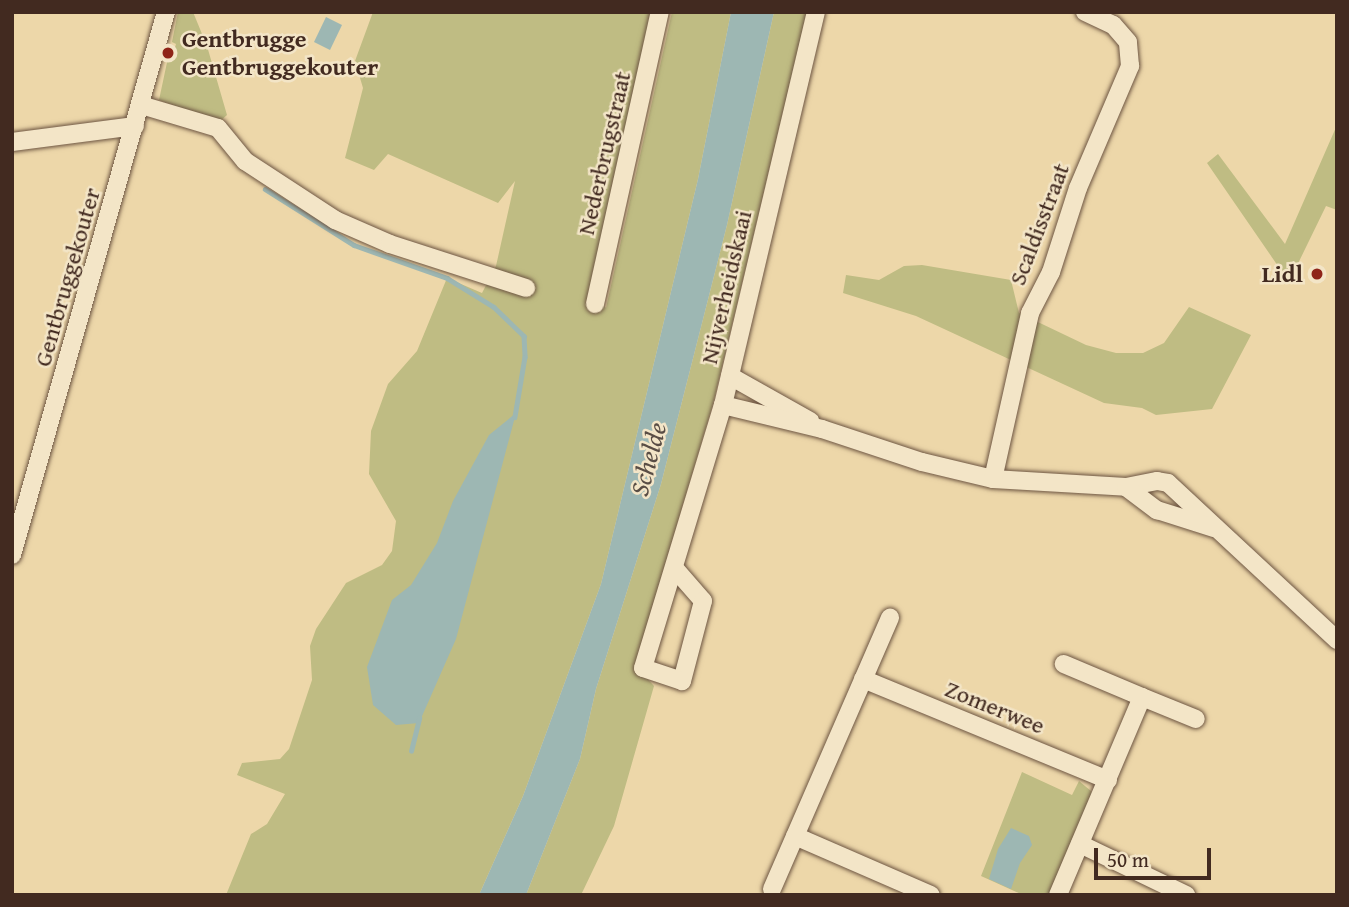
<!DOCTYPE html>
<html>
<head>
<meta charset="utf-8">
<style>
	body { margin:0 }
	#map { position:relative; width:1349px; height:907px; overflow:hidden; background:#edd7a9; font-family:"Gentium Book Plus",serif }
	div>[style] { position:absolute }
	.green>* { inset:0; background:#bfbc83 }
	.water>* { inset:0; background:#9db7b3 }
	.stream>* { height:4.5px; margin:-2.25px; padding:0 2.25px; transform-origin:2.25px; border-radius:2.25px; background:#9db7b3 }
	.roads { filter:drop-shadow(0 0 2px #6d5542) drop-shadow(0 0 2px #6d5542) }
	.minor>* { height:18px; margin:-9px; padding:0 9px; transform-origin:9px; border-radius:9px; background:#f3e5c7 }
	.dots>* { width:19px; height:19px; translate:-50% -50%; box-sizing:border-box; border:4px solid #f3e5c7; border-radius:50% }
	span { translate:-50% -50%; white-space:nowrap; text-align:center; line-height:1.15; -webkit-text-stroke:5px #f3e5c7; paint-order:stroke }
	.poi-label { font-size:24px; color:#422a20; font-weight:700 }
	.left { translate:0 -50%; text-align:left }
	.right { translate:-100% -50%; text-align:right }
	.street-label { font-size:24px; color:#422a20 }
	.water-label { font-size:26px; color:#594d45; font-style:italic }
	.frame { position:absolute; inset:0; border:14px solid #422a20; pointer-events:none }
	.scale { position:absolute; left:1094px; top:848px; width:117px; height:32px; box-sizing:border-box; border:4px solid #422a20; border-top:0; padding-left:9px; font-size:21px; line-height:24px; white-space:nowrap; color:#422a20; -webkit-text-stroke:5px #f3e5c7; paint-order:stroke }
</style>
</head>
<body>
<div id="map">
	<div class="green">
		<div style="clip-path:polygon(178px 12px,193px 12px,207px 46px,227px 115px,218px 123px,159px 100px,169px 53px,173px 54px,176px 44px,172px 42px)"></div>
		<div style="clip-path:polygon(373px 12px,653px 12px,592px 290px,606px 308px,672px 12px,731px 12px,698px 179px,601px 584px,523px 796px,479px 895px,226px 895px,251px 834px,267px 824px,285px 794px,237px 775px,242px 763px,280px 759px,289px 749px,312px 680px,310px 646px,316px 629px,346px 583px,382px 565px,392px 551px,396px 521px,369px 474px,371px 431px,388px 384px,417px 351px,447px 278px,482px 293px,496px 266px,515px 181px,498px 203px,388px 154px,374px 170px,345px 158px,363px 88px,355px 61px)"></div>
		<div style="clip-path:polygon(774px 12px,807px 12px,713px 404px,635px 665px,654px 686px,614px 826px,581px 895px,526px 895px,580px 759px,596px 689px,661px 484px,727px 225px)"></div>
		<div style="clip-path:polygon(1337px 125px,1337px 210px,1326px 206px,1289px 282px,1207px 163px,1218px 154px,1285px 244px)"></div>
		<div style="clip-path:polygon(922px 265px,1011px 280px,1019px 313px,1086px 345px,1116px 353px,1143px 353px,1164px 343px,1189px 307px,1251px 335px,1212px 409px,1156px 415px,1142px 408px,1104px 403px,916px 316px,843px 293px,846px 275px,879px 280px,904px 266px)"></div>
		<div style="clip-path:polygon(1022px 772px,1072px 795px,1079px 781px,1091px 791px,1092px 801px,1050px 895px,1023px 895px,981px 876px)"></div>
	</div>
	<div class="water">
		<div style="clip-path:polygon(731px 12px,774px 12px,727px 225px,661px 484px,596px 689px,580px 759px,526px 895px,479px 895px,523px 796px,601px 584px,698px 179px)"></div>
		<div style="clip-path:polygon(326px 17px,342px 25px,330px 50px,314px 42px)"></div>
		<div style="clip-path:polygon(516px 413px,456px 639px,419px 723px,396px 725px,373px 705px,367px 667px,392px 600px,411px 585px,437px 543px,453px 501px,489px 435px)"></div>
		<div style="clip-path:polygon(1011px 828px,1029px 836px,1032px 845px,1020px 863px,1011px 889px,989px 879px,998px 849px)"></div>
	</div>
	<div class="stream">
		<div style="left:265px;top:189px;width:105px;rotate:32.2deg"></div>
		<div style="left:354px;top:245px;width:99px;rotate:19.5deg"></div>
		<div style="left:447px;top:278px;width:55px;rotate:31.7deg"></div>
		<div style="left:494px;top:307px;width:42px;rotate:44deg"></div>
		<div style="left:524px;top:336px;width:21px;rotate:87deg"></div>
		<div style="left:525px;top:357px;width:61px;rotate:99.5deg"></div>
		<div style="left:411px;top:751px;width:34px;rotate:-76deg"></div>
	</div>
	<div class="roads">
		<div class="minor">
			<div style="left:141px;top:105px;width:80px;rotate:16.6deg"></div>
			<div style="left:218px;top:128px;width:43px;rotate:50.7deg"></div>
			<div style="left:245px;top:161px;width:108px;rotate:33.2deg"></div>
			<div style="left:335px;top:220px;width:60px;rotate:23.6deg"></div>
			<div style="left:390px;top:244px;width:143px;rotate:17.9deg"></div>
			<div style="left:12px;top:142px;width:124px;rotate:-7.4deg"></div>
			<div style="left:595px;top:304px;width:299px;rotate:-77.5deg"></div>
			<div style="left:730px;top:376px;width:92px;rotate:29.4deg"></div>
			<div style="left:723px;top:405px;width:102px;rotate:13.6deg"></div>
			<div style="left:822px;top:429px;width:105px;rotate:18.3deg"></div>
			<div style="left:922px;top:462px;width:73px;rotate:13.5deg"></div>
			<div style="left:993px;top:479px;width:133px;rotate:3.4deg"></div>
			<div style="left:1126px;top:487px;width:32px;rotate:-11deg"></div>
			<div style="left:1157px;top:481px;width:11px;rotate:10deg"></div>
			<div style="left:1168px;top:483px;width:231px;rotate:42.9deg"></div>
			<div style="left:993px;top:479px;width:170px;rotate:-77.4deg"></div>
			<div style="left:1030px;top:313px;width:46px;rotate:-62.9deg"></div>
			<div style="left:1051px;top:272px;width:88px;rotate:-72.2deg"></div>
			<div style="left:1078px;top:188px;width:133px;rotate:-66.9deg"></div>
			<div style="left:1130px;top:66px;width:24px;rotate:-95deg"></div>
			<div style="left:1128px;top:42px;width:23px;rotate:-131deg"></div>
			<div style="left:1113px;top:25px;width:31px;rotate:-155deg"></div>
			<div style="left:1126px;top:487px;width:39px;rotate:37deg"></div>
			<div style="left:1157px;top:510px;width:60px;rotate:17.5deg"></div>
			<div style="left:12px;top:555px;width:564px;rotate:-74.17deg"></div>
			<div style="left:676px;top:570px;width:41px;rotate:48.9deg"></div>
			<div style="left:703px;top:601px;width:83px;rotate:104.7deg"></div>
			<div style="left:682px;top:681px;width:41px;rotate:-161.6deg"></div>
			<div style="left:643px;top:668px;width:275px;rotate:-73.1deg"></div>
			<div style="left:723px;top:405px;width:404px;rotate:-76.7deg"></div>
			<div style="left:863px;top:679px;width:265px;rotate:22.4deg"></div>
			<div style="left:1142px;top:697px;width:58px;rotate:22.2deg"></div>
			<div style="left:795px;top:836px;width:148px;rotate:23.5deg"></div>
			<div style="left:1080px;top:844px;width:118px;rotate:25.7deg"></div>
			<div style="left:772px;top:889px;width:296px;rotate:-66.5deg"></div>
			<div style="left:1058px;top:895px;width:215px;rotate:-67deg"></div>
			<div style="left:1142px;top:697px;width:85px;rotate:-157.1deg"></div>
		</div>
	</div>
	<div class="dots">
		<div style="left:168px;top:53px;background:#8f2418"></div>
		<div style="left:1317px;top:274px;background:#8f2418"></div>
	</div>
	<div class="poi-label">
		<span class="left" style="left:182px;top:53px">Gentbrugge<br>Gentbruggekouter</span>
		<span class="right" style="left:1303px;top:274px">Lidl</span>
	</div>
	<div class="street-label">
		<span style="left:604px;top:153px;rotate:-77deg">Nederbrugstraat</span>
		<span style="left:1039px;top:224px;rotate:-69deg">Scaldisstraat</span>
		<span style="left:67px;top:277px;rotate:-74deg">Gentbruggekouter</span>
		<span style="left:726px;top:287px;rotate:-77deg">Nijverheidskaai</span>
		<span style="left:995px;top:707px;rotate:22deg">Zomerwee</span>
	</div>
	<div class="water-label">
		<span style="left:648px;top:459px;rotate:-75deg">Schelde</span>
	</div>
	<div class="frame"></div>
	<div class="scale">50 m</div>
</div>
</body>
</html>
